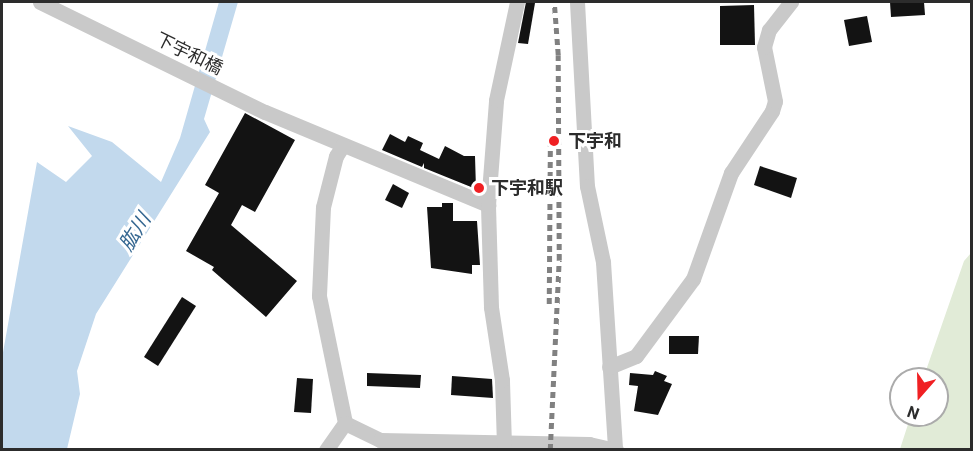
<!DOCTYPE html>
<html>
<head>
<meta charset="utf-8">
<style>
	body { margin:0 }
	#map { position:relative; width:973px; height:451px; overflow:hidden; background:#fff; font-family:Roboto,"Noto Sans JP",sans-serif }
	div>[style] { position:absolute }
	.green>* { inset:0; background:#e1ebd7 }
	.water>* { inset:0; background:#c2d9ed }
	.building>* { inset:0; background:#131313 }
	.minor>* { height:15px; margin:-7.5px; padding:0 7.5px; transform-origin:7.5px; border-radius:7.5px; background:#c9c9c9 }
	.rail>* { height:4.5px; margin-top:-2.25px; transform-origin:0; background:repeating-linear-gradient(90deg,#818181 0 6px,transparent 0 10.5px) }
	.dots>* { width:16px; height:16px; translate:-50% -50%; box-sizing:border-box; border:3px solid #fff; border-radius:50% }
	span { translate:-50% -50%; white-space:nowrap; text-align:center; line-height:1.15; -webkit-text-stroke:6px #fff; paint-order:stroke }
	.street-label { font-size:18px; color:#2c2c2c }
	.poi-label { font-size:18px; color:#2c2c2c; font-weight:700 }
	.left { translate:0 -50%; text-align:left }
	.water-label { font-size:20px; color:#366892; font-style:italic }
	.frame { position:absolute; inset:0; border:3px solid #2c2c2c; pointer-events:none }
	.north { position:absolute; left:889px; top:367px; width:60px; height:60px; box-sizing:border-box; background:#fff; border:2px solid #ababab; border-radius:50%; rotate:200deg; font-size:16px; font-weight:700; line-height:24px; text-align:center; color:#2c2c2c }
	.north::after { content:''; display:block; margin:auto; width:21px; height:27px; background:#f02023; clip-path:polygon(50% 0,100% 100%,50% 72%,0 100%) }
</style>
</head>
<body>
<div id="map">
	<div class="green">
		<div style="clip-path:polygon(971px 253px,971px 449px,900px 449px,911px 415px,937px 415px,937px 379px,923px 379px,964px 261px)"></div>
	</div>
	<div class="water">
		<div style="clip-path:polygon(219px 2px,238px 2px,204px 119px,210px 132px,96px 314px,77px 371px,80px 394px,67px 449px,2px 449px,2px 358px,37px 162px,66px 182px,92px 156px,68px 126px,112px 142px,161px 182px,180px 138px)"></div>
	</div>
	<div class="building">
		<div style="clip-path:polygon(526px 2px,535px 3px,528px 44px,518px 43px)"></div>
		<div style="clip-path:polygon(890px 2px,924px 2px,925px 15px,891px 17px)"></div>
		<div style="clip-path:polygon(754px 5px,755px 45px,720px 45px,720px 6px)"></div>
		<div style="clip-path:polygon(867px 16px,872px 42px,849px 46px,844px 20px)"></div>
		<div style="clip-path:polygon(245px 113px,295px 140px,255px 212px,242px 205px,231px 225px,297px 281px,266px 317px,212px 270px,214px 267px,186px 251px,219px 193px,205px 185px)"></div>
		<div style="clip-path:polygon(390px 134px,405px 142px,408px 136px,423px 143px,420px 150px,439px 159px,445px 146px,464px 156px,475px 156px,476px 189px,424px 168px,424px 163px,422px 167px,382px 150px)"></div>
		<div style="clip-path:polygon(760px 166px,797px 178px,791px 198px,754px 185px)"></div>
		<div style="clip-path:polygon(393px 184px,409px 193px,402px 208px,385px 200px)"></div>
		<div style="clip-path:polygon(442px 203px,453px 203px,453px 221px,477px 221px,480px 265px,472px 265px,472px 274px,431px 268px,427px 207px,442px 207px)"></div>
		<div style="clip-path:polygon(182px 297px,196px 306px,158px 366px,144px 357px)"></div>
		<div style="clip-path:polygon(669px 336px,699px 336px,698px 354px,669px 354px)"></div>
		<div style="clip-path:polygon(655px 371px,667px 376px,664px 381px,672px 384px,658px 415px,634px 411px,638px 386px,629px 385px,630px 373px,653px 375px)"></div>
		<div style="clip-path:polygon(367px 373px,421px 375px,420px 388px,367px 386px)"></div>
		<div style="clip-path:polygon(452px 376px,492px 379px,493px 398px,451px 395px)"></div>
		<div style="clip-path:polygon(297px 378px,313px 379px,311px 413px,294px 412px)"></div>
	</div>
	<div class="minor">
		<div style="left:40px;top:2px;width:250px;rotate:26.1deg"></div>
		<div style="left:265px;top:112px;width:242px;rotate:22.6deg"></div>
		<div style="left:577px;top:2px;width:184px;rotate:86.9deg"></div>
		<div style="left:587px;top:186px;width:78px;rotate:78.1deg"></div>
		<div style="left:603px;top:262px;width:187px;rotate:86.3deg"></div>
		<div style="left:343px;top:145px;width:13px;rotate:122deg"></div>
		<div style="left:336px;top:156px;width:53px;rotate:104.3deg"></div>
		<div style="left:323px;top:207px;width:89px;rotate:92.6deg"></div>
		<div style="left:319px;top:296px;width:130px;rotate:78.4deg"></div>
		<div style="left:345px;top:423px;width:39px;rotate:26deg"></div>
		<div style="left:380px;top:440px;width:209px;rotate:1.1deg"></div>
		<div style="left:589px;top:444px;width:28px;rotate:13deg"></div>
		<div style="left:609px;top:367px;width:29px;rotate:-22deg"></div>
		<div style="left:636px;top:356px;width:96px;rotate:-53.5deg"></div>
		<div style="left:693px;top:279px;width:113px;rotate:-70.3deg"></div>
		<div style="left:731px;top:173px;width:74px;rotate:-56.5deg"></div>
		<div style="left:772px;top:111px;width:10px;rotate:-73deg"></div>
		<div style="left:775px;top:101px;width:55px;rotate:-101.5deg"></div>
		<div style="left:764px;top:47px;width:18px;rotate:-74deg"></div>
		<div style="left:769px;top:30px;width:36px;rotate:-52deg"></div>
		<div style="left:504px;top:445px;width:65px;rotate:-91.8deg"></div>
		<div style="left:502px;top:380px;width:74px;rotate:-98.6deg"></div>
		<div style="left:491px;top:307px;width:102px;rotate:-91.7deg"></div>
		<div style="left:488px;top:205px;width:105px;rotate:-85.6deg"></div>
		<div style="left:496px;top:100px;width:100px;rotate:-77.9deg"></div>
		<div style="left:326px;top:450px;width:33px;rotate:-55deg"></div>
	</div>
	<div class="rail">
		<div style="left:549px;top:304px;width:161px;rotate:-89.6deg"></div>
		<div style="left:550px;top:450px;width:190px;rotate:-87.3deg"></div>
		<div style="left:559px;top:260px;width:205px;rotate:-90.3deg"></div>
		<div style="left:558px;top:55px;width:53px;rotate:-94.3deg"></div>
	</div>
	<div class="dots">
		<div style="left:554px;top:141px;background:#f02023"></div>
		<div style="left:479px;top:188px;background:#f02023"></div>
	</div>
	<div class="street-label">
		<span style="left:189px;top:54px;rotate:26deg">下宇和橋</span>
	</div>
	<div class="poi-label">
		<span class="left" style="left:568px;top:141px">下宇和</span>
		<span class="left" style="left:491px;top:188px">下宇和駅</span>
	</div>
	<div class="water-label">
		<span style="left:135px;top:232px;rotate:-58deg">肱川</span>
	</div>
	<div class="frame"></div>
	<div class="north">N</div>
</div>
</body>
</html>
